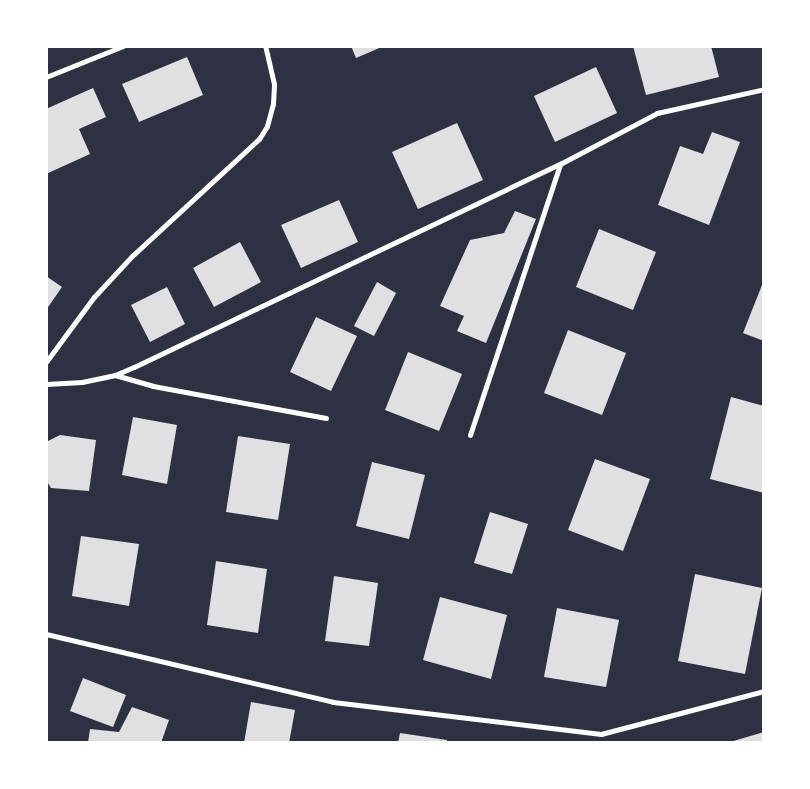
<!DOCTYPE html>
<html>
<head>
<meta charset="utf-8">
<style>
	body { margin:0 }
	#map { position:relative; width:810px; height:789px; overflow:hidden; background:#2d3142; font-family:Spectral,serif }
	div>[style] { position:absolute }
	.building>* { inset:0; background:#e0e0e3 }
	.minor>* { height:5px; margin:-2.5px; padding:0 2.5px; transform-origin:2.5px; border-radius:2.5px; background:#fff }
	span { translate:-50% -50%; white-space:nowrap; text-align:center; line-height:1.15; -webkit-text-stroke:5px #fff; paint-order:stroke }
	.frame { position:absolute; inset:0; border:48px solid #fff; pointer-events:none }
</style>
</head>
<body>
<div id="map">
	<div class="building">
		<div style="clip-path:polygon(351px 46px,384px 46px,356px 58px)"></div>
		<div style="clip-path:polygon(633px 46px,711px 46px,719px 77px,646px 95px)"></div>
		<div style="clip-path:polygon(187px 57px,203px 95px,139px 122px,122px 84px)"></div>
		<div style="clip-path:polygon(596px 67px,617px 113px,555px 142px,534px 96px)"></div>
		<div style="clip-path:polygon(93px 88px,106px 117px,79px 129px,90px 154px,46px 174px,46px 109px)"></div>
		<div style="clip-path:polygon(457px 123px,483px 180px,418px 209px,392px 152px)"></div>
		<div style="clip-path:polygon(712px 132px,740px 142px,709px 225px,658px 205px,680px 146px,703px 154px)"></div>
		<div style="clip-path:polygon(339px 200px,358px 242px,301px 268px,281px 225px)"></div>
		<div style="clip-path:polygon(515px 211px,536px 219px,486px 343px,457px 331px,464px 316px,440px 306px,470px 240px,504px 233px)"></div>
		<div style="clip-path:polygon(599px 229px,656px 252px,633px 310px,576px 287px)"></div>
		<div style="clip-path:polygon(240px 242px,261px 282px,214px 307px,193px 268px)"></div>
		<div style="clip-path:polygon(46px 276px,62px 287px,46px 310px)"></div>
		<div style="clip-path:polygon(764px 280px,764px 341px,743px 333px)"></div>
		<div style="clip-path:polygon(377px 282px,396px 293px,374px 336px,354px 326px)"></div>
		<div style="clip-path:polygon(167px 287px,185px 324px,150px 342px,131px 305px)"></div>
		<div style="clip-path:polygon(316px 317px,357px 336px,331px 391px,290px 372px)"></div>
		<div style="clip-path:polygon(568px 330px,626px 353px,602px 415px,544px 393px)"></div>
		<div style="clip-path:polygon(408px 352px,462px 374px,439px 431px,385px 410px)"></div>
		<div style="clip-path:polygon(731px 397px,764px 406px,764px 493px,710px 479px)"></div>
		<div style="clip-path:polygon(133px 417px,177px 425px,167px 484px,122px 475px)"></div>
		<div style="clip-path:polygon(60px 435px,96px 440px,89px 491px,51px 488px,46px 480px,46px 442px)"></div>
		<div style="clip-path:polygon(238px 436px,290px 444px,278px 520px,226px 512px)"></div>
		<div style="clip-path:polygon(595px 459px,650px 479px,623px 551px,568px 530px)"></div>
		<div style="clip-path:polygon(372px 462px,425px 475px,409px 539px,356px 526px)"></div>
		<div style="clip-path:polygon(490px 512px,528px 524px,512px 574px,474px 563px)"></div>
		<div style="clip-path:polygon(81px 536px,139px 544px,129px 606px,72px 596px)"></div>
		<div style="clip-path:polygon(216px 561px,267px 569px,258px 633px,207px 625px)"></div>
		<div style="clip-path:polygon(695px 574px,762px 588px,745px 674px,678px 661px)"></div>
		<div style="clip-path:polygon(334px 576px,378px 583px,369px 646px,325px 641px)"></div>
		<div style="clip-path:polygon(440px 597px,507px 615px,491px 679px,423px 660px)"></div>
		<div style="clip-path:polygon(557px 608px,619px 620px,606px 687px,544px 677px)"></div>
		<div style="clip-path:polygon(83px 678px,126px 695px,113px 727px,70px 711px)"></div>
		<div style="clip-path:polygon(251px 702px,295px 710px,289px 743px,244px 743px)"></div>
		<div style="clip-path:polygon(132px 707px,169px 720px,161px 743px,88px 743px,90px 729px,119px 732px)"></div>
		<div style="clip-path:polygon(764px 732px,764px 743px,730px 743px,730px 742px)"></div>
		<div style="clip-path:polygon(400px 733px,447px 740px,447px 743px,398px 743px)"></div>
	</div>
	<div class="minor">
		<div style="left:46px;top:77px;width:83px;rotate:-21.9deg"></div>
		<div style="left:46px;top:362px;width:81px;rotate:-53.6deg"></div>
		<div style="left:94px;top:297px;width:56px;rotate:-47.2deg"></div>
		<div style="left:132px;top:256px;width:173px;rotate:-42.7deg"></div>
		<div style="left:259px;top:139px;width:15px;rotate:-58deg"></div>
		<div style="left:267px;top:126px;width:23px;rotate:-75deg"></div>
		<div style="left:273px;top:104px;width:20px;rotate:-87deg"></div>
		<div style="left:274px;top:84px;width:39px;rotate:-103deg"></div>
		<div style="left:115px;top:375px;width:40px;rotate:16deg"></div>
		<div style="left:153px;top:386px;width:176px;rotate:10.5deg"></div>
		<div style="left:46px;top:384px;width:36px;rotate:-3deg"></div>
		<div style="left:82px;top:382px;width:34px;rotate:-12deg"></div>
		<div style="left:115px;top:375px;width:21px;rotate:-23deg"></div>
		<div style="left:134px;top:367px;width:472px;rotate:-25.5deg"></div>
		<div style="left:560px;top:164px;width:110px;rotate:-27.7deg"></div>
		<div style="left:657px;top:113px;width:110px;rotate:-12.6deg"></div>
		<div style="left:470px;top:435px;width:286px;rotate:-71.6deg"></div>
		<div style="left:46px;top:634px;width:295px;rotate:13.3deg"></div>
		<div style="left:333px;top:702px;width:270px;rotate:6.8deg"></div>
		<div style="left:601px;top:734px;width:169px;rotate:-14.8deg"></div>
	</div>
	<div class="frame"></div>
</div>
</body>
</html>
